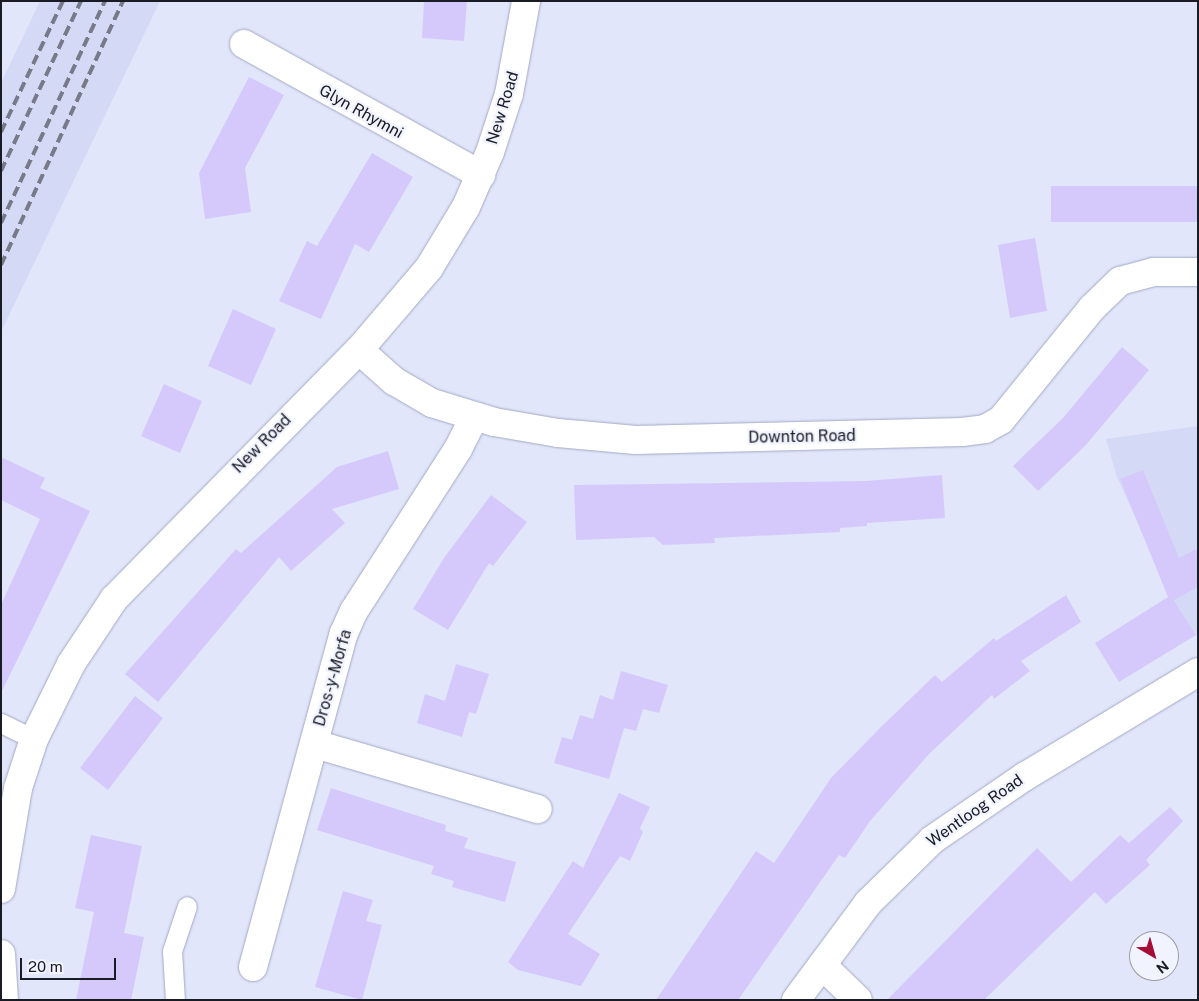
<!DOCTYPE html>
<html>
<head>
<meta charset="utf-8">
<style>
	body { margin:0 }
	#map { position:relative; width:1199px; height:1001px; overflow:hidden; background:#e1e6fb; font-family:"Public Sans",sans-serif }
	div>[style] { position:absolute }
	.built>* { inset:0; background:#d4daf5 }
	.building>* { inset:0; background:#d5c9fb }
	.roads { filter:drop-shadow(0 0 1px #a3a9c2) drop-shadow(0 0 1px #a3a9c2) }
	.lane>* { height:19px; margin:-9.5px; padding:0 9.5px; transform-origin:9.5px; border-radius:9.5px; background:#fff }
	.street>* { height:28px; margin:-14px; padding:0 14px; transform-origin:14px; border-radius:14px; background:#fff }
	.secondary>* { height:28px; margin:-14px; padding:0 14px; transform-origin:14px; border-radius:14px; background:#fff }
	.rail>* { height:4px; margin-top:-2px; transform-origin:0; background:repeating-linear-gradient(90deg,#777a89 0 10px,transparent 0 15px) }
	span { translate:-50% -50%; white-space:nowrap; text-align:center; line-height:1.15; -webkit-text-stroke:4.5px #f1f3fe; paint-order:stroke }
	.street-label { font-size:16px; color:#191b25 }
	.frame { position:absolute; inset:0; border:2px solid #191b25; pointer-events:none }
	.north { position:absolute; left:1129px; top:931px; width:50px; height:50px; box-sizing:border-box; background:#f1f3fe; border:1px solid #9b9da7; border-radius:50%; rotate:142deg; font-size:14px; font-weight:700; line-height:20px; text-align:center; color:#191b25 }
	.north::after { content:''; display:block; margin:auto; width:18px; height:22px; background:#a60c35; clip-path:polygon(50% 0,100% 100%,50% 72%,0 100%) }
	.scale { position:absolute; left:20px; top:958px; width:96px; height:22px; box-sizing:border-box; border:2px solid #191b25; border-top:0; padding-left:6px; font-size:15px; line-height:18px; white-space:nowrap; color:#191b25; -webkit-text-stroke:4px #f1f3fe; paint-order:stroke }
</style>
</head>
<body>
<div id="map">
	<div class="built">
		<div style="clip-path:polygon(40px 1px,160px 1px,1px 332px,1px 83px)"></div>
		<div style="clip-path:polygon(1198px 426px,1198px 638px,1168px 590px,1117px 477px,1106px 439px)"></div>
	</div>
	<div class="building">
		<div style="clip-path:polygon(424px 1px,467px 1px,464px 41px,422px 38px)"></div>
		<div style="clip-path:polygon(249px 77px,284px 95px,245px 168px,251px 212px,205px 219px,199px 173px)"></div>
		<div style="clip-path:polygon(372px 153px,413px 177px,369px 252px,355px 244px,321px 319px,279px 301px,307px 241px,317px 246px)"></div>
		<div style="clip-path:polygon(1051px 186px,1198px 186px,1198px 222px,1051px 222px)"></div>
		<div style="clip-path:polygon(1035px 238px,1047px 311px,1010px 318px,998px 245px)"></div>
		<div style="clip-path:polygon(233px 309px,276px 329px,251px 385px,208px 366px)"></div>
		<div style="clip-path:polygon(1122px 347px,1149px 370px,1085px 446px,1038px 491px,1013px 466px,1063px 418px)"></div>
		<div style="clip-path:polygon(164px 384px,202px 401px,180px 453px,141px 436px)"></div>
		<div style="clip-path:polygon(388px 451px,399px 489px,332px 509px,345px 523px,291px 571px,279px 557px,158px 702px,125px 674px,236px 549px,241px 553px,337px 467px)"></div>
		<div style="clip-path:polygon(1px 457px,45px 478px,40px 488px,90px 511px,1px 693px,1px 605px,40px 519px,1px 500px)"></div>
		<div style="clip-path:polygon(1143px 470px,1179px 558px,1198px 548px,1198px 587px,1174px 600px,1196px 635px,1119px 682px,1095px 643px,1168px 597px,1120px 479px)"></div>
		<div style="clip-path:polygon(942px 475px,945px 518px,867px 523px,867px 526px,840px 528px,840px 532px,714px 538px,715px 543px,663px 545px,654px 537px,576px 540px,574px 485px,866px 481px)"></div>
		<div style="clip-path:polygon(491px 495px,527px 522px,493px 566px,489px 563px,448px 630px,413px 609px,444px 558px)"></div>
		<div style="clip-path:polygon(1066px 595px,1081px 622px,1021px 661px,1030px 671px,994px 699px,992px 695px,929px 754px,870px 821px,845px 858px,839px 855px,738px 1000px,656px 1000px,756px 851px,774px 863px,831px 778px,883px 725px,935px 675px,942px 682px,994px 638px,996px 641px)"></div>
		<div style="clip-path:polygon(456px 664px,489px 674px,476px 714px,469px 712px,462px 737px,417px 723px,425px 694px,445px 701px)"></div>
		<div style="clip-path:polygon(621px 671px,668px 685px,659px 713px,643px 709px,636px 731px,624px 728px,609px 779px,554px 763px,562px 737px,572px 740px,580px 715px,593px 719px,600px 695px,613px 700px)"></div>
		<div style="clip-path:polygon(135px 696px,163px 718px,108px 790px,80px 768px)"></div>
		<div style="clip-path:polygon(331px 788px,446px 825px,445px 831px,468px 838px,464px 848px,516px 862px,505px 902px,452px 887px,454px 881px,431px 874px,434px 866px,317px 830px)"></div>
		<div style="clip-path:polygon(619px 793px,650px 807px,640px 828px,643px 832px,630px 861px,620px 856px,568px 934px,600px 954px,581px 986px,518px 970px,508px 962px,573px 861px,583px 868px)"></div>
		<div style="clip-path:polygon(1170px 807px,1183px 821px,1146px 860px,1150px 865px,1106px 904px,1095px 892px,984px 1000px,887px 1000px,1037px 848px,1071px 882px,1120px 835px,1129px 843px)"></div>
		<div style="clip-path:polygon(91px 835px,142px 846px,124px 933px,144px 937px,131px 1000px,76px 1000px,94px 912px,75px 908px)"></div>
		<div style="clip-path:polygon(343px 891px,373px 900px,366px 921px,382px 925px,362px 1000px,315px 987px)"></div>
	</div>
	<div class="roads">
		<div class="lane">
			<div style="left:1px;top:723px;width:37px;rotate:26deg"></div>
			<div style="left:175px;top:1000px;width:49px;rotate:-93.5deg"></div>
			<div style="left:172px;top:951px;width:47px;rotate:-71.6deg"></div>
		</div>
		<div class="street">
			<div style="left:244px;top:44px;width:271px;rotate:28.9deg"></div>
			<div style="left:359px;top:350px;width:47px;rotate:41.5deg"></div>
			<div style="left:394px;top:381px;width:44px;rotate:30.1deg"></div>
			<div style="left:432px;top:403px;width:65px;rotate:17deg"></div>
			<div style="left:494px;top:422px;width:65px;rotate:9.8deg"></div>
			<div style="left:558px;top:433px;width:78px;rotate:5.1deg"></div>
			<div style="left:636px;top:440px;width:326px;rotate:-1.4deg"></div>
			<div style="left:962px;top:432px;width:23px;rotate:-7deg"></div>
			<div style="left:985px;top:429px;width:18px;rotate:-29deg"></div>
			<div style="left:1001px;top:420px;width:144px;rotate:-50.9deg"></div>
			<div style="left:1092px;top:308px;width:39px;rotate:-44deg"></div>
			<div style="left:1120px;top:281px;width:34px;rotate:-15deg"></div>
			<div style="left:1153px;top:272px;width:45px"></div>
			<div style="left:315px;top:744px;width:232px;rotate:16.3deg"></div>
			<div style="left:822px;top:965px;width:50px;rotate:44.2deg"></div>
			<div style="left:253px;top:967px;width:346px;rotate:-74.8deg"></div>
			<div style="left:344px;top:633px;width:24px;rotate:-66deg"></div>
			<div style="left:354px;top:611px;width:193px;rotate:-57.3deg"></div>
			<div style="left:458px;top:449px;width:36px;rotate:-63deg"></div>
		</div>
		<div class="secondary">
			<div style="left:1px;top:889px;width:102px;rotate:-80.4deg"></div>
			<div style="left:18px;top:788px;width:52px;rotate:-71.9deg"></div>
			<div style="left:34px;top:739px;width:84px;rotate:-63.7deg"></div>
			<div style="left:71px;top:664px;width:78px;rotate:-56.5deg"></div>
			<div style="left:114px;top:599px;width:349px;rotate:-45.5deg"></div>
			<div style="left:359px;top:350px;width:108px;rotate:-49.5deg"></div>
			<div style="left:429px;top:268px;width:71px;rotate:-58.8deg"></div>
			<div style="left:466px;top:207px;width:60px;rotate:-66.4deg"></div>
			<div style="left:490px;top:152px;width:61px;rotate:-71.9deg"></div>
			<div style="left:509px;top:94px;width:95px;rotate:-79.6deg"></div>
			<div style="left:1px;top:954px;width:46px;rotate:86.3deg"></div>
			<div style="left:796px;top:1000px;width:121px;rotate:-53.4deg"></div>
			<div style="left:868px;top:903px;width:90px;rotate:-44.5deg"></div>
			<div style="left:932px;top:840px;width:112px;rotate:-34.4deg"></div>
			<div style="left:1024px;top:777px;width:203px;rotate:-31.1deg"></div>
		</div>
	</div>
	<div class="rail">
		<div style="left:1px;top:132px;width:145px;rotate:-64.7deg"></div>
		<div style="left:1px;top:171px;width:188px;rotate:-64.8deg"></div>
		<div style="left:1px;top:223px;width:245px;rotate:-64.9deg"></div>
		<div style="left:1px;top:265px;width:291px;rotate:-65.2deg"></div>
	</div>
	<div class="street-label">
		<span style="left:503px;top:108px;rotate:-73deg">New Road</span>
		<span style="left:361px;top:112px;rotate:29deg">Glyn Rhymni</span>
		<span style="left:802px;top:437px;rotate:-1deg">Downton Road</span>
		<span style="left:262px;top:444px;rotate:-45deg">New Road</span>
		<span style="left:333px;top:678px;rotate:-74deg">Dros-y-Morfa</span>
		<span style="left:975px;top:811px;rotate:-35deg">Wentloog Road</span>
	</div>
	<div class="frame"></div>
	<div class="north">N</div>
	<div class="scale">20 m</div>
</div>
</body>
</html>
